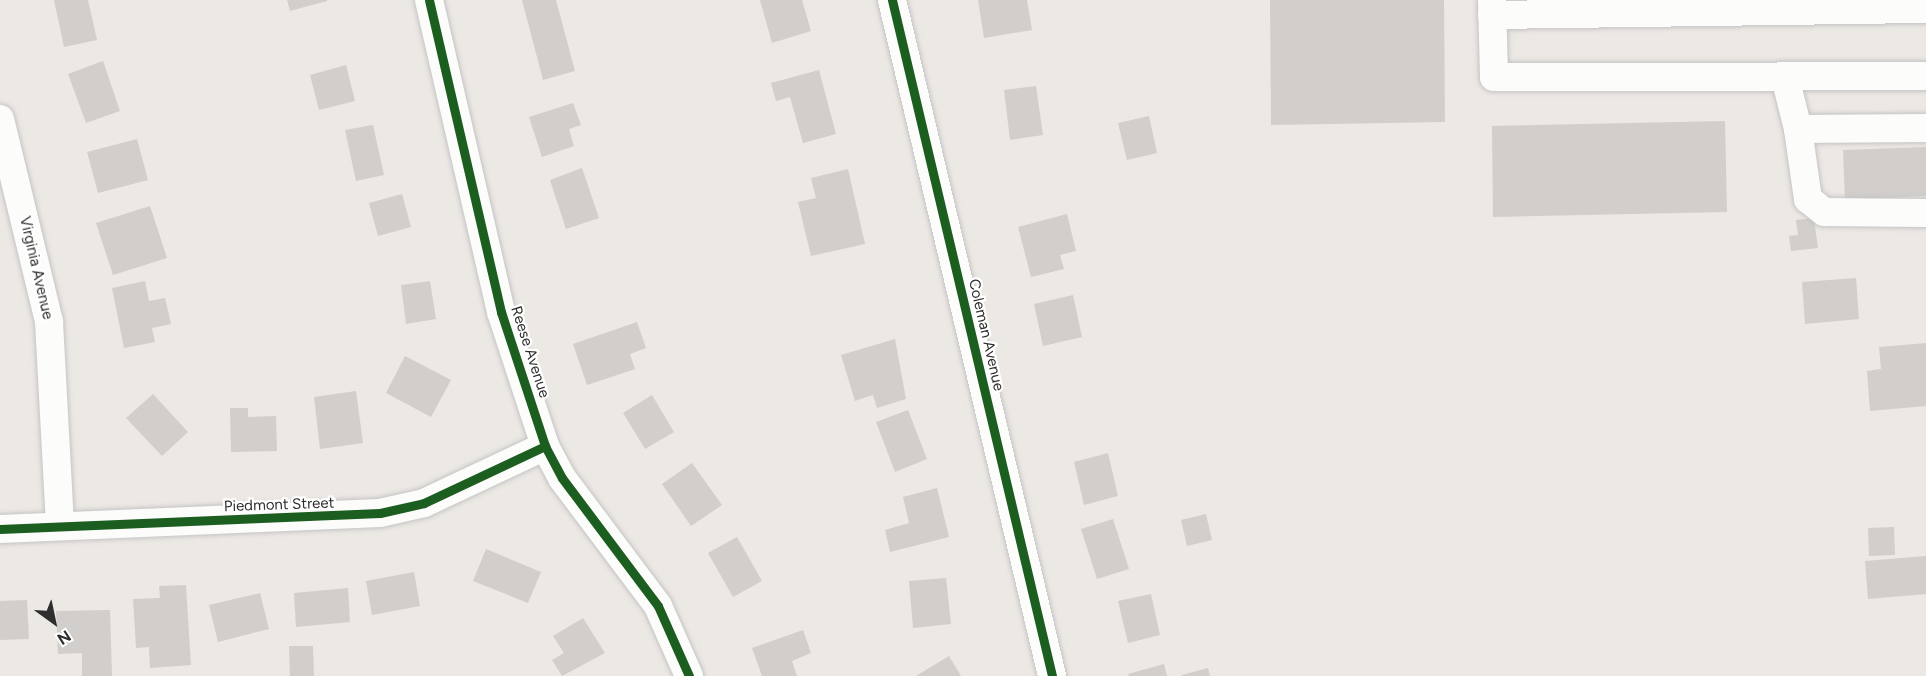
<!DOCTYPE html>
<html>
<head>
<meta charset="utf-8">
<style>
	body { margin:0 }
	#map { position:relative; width:1926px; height:676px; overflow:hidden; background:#ece8e4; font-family:Figtree,sans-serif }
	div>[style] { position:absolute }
	.building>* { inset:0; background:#d1cecb }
	.roads { filter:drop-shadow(0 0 2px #c5c4c5) drop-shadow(0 0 2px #c5c4c5) }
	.minor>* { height:28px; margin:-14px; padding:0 14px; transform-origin:14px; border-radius:14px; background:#fcfcfb }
	.cycleway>* { height:9px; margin:-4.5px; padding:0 4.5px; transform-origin:4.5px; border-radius:4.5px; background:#1b5e20 }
	span { translate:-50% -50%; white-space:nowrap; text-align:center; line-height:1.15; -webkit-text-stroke:4.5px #fff; paint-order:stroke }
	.street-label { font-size:15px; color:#2e2e2e }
	.north { position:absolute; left:24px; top:592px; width:60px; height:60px; -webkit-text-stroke:4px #fff; paint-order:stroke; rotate:147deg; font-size:16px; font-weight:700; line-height:24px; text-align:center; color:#2e2e2e }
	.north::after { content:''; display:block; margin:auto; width:21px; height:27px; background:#2e2e2e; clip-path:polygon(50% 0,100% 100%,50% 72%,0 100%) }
</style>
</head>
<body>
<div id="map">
	<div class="building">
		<div style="clip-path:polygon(54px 0,88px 0,97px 40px,64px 47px)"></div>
		<div style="clip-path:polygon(287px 0,327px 0,327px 1px,290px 11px)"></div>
		<div style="clip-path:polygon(522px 0,556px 0,575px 71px,543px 80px)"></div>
		<div style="clip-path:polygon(760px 0,802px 0,811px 31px,772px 43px)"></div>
		<div style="clip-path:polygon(978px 0,1027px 0,1032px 30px,984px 38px)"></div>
		<div style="clip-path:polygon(1270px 0,1444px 0,1445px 122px,1271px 125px)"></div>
		<div style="clip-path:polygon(103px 61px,120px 111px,86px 123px,68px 74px)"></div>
		<div style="clip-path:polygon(346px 65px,355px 101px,319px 110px,310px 75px)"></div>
		<div style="clip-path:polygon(819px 70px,836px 134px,803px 143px,790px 97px,776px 101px,771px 83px)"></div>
		<div style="clip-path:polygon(1036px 86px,1043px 135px,1010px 140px,1004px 90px)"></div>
		<div style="clip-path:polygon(573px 103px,581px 125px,569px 129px,574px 146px,542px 157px,529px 117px)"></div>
		<div style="clip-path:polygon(1149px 116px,1157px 153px,1127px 160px,1118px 123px)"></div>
		<div style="clip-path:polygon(1725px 121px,1727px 212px,1493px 217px,1492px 126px)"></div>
		<div style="clip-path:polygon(373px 125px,384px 175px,356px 181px,345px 130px)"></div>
		<div style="clip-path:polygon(137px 139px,148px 180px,98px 193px,87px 152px)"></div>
		<div style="clip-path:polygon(1926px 147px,1926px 196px,1845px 200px,1843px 150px)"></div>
		<div style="clip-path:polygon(582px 168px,599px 218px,566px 229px,550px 180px)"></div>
		<div style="clip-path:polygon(848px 169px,865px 244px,811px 256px,798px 202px,816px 198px,811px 178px)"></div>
		<div style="clip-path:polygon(402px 194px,411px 227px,378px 236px,369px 203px)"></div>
		<div style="clip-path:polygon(150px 206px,167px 258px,113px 275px,96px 223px)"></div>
		<div style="clip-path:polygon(1067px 214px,1076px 251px,1060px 255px,1064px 269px,1031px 277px,1018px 227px)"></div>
		<div style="clip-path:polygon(1814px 218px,1818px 248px,1791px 251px,1789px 236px,1798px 235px,1796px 220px)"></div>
		<div style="clip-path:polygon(1856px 278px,1859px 319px,1805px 324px,1802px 282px)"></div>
		<div style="clip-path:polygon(145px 281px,149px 301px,165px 298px,171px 324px,152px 328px,155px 342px,124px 348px,112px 288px)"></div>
		<div style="clip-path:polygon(430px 281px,436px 319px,406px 324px,401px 285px)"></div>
		<div style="clip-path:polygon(1073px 295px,1082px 337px,1043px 346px,1034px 304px)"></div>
		<div style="clip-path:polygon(637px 322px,646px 348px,630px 354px,635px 369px,587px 385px,573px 344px)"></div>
		<div style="clip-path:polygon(895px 339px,906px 399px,877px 408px,873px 395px,855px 401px,841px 355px)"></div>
		<div style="clip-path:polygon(1926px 343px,1926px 406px,1870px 411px,1867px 371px,1881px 369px,1879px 347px)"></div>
		<div style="clip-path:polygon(405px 356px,451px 380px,431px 417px,386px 393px)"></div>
		<div style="clip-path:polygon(356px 391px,363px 443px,320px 449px,314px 397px)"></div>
		<div style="clip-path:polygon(153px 394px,188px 432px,162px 456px,126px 418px)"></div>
		<div style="clip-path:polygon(652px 395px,674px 432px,645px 449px,623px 413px)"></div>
		<div style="clip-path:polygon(230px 408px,248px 408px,248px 417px,276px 416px,277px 451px,231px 452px)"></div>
		<div style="clip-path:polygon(908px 410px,927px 459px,895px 472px,876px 422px)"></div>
		<div style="clip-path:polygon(1108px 453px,1118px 496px,1084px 505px,1074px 462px)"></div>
		<div style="clip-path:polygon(692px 463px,722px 505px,691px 526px,662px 484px)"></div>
		<div style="clip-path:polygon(937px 488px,949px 537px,890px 552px,885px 530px,909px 523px,903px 497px)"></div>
		<div style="clip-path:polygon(1206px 514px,1212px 540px,1187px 546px,1181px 520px)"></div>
		<div style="clip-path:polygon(1113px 519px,1129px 569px,1097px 579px,1081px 529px)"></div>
		<div style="clip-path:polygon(1894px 527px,1895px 555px,1869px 556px,1868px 528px)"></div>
		<div style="clip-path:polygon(737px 537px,762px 581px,733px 597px,708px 553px)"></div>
		<div style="clip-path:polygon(486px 549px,541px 572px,528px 603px,473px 581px)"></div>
		<div style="clip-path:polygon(1926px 556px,1926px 594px,1868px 599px,1865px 561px)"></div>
		<div style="clip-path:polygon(414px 572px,420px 606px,372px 615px,366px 581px)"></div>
		<div style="clip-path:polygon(946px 578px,951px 624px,913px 628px,909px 581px)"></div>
		<div style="clip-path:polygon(186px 585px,191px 665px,150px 668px,149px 647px,136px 648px,133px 599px,160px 598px,159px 586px)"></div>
		<div style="clip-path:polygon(348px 588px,350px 622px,296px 627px,294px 593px)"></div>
		<div style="clip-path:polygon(260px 593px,269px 629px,218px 642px,209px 605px)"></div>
		<div style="clip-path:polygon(1151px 594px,1160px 635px,1128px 643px,1118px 601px)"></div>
		<div style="clip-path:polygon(27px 600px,29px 639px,0 640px,0 601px)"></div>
		<div style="clip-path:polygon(110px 610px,112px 676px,82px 676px,82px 653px,58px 654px,56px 611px)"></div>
		<div style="clip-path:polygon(583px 618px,605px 653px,562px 676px,552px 660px,564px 653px,553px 636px)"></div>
		<div style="clip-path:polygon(803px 630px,811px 653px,792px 661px,797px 676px,762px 676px,752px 648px)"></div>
		<div style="clip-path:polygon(289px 646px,313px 646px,314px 676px,290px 676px)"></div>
		<div style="clip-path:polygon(949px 656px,961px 676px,916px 676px)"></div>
		<div style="clip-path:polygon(1164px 664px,1167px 676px,1129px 676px,1128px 674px)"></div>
		<div style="clip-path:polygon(1208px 668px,1210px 676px,1182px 676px,1182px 675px)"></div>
	</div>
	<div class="roads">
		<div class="minor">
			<div style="left:429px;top:0;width:320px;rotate:77deg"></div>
			<div style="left:501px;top:312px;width:141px;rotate:71.8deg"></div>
			<div style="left:545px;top:446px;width:36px;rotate:62deg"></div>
			<div style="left:562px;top:478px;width:160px;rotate:53.1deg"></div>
			<div style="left:658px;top:606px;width:77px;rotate:66.1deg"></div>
			<div style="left:892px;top:0;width:695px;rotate:76.68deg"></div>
			<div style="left:1492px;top:0;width:77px;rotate:88.5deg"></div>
			<div style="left:1494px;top:77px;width:432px;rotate:-0.1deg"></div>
			<div style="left:1492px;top:15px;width:434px;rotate:-0.8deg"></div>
			<div style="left:1785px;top:77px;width:54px;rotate:76deg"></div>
			<div style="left:0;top:119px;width:209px;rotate:76.4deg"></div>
			<div style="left:49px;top:322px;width:204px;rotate:86.9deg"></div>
			<div style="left:1926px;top:128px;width:128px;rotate:179.6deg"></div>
			<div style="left:1798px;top:129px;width:71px;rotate:81.9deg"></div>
			<div style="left:1808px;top:199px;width:21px;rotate:39deg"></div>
			<div style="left:1824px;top:212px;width:102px;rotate:0.6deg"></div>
			<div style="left:0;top:529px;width:380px;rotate:-2.4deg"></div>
			<div style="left:380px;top:513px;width:45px;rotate:-12.8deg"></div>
			<div style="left:424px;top:503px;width:134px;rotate:-25.2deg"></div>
		</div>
	</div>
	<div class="cycleway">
		<div style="left:429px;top:0;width:320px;rotate:77deg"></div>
		<div style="left:501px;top:312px;width:141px;rotate:71.8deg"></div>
		<div style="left:545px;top:446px;width:36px;rotate:62deg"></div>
		<div style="left:562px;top:478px;width:160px;rotate:53.1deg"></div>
		<div style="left:658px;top:606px;width:77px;rotate:66.1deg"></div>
		<div style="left:892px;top:0;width:695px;rotate:76.68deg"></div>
		<div style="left:0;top:529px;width:380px;rotate:-2.4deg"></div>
		<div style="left:380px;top:513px;width:45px;rotate:-12.8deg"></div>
		<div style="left:424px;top:503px;width:134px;rotate:-25.2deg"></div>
	</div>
	<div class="street-label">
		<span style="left:36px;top:268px;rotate:77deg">Virginia Avenue</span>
		<span style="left:986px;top:335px;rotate:77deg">Coleman Avenue</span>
		<span style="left:530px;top:352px;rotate:72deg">Reese Avenue</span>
		<span style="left:279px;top:505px;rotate:-2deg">Piedmont Street</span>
	</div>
	<div class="north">N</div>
</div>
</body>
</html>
